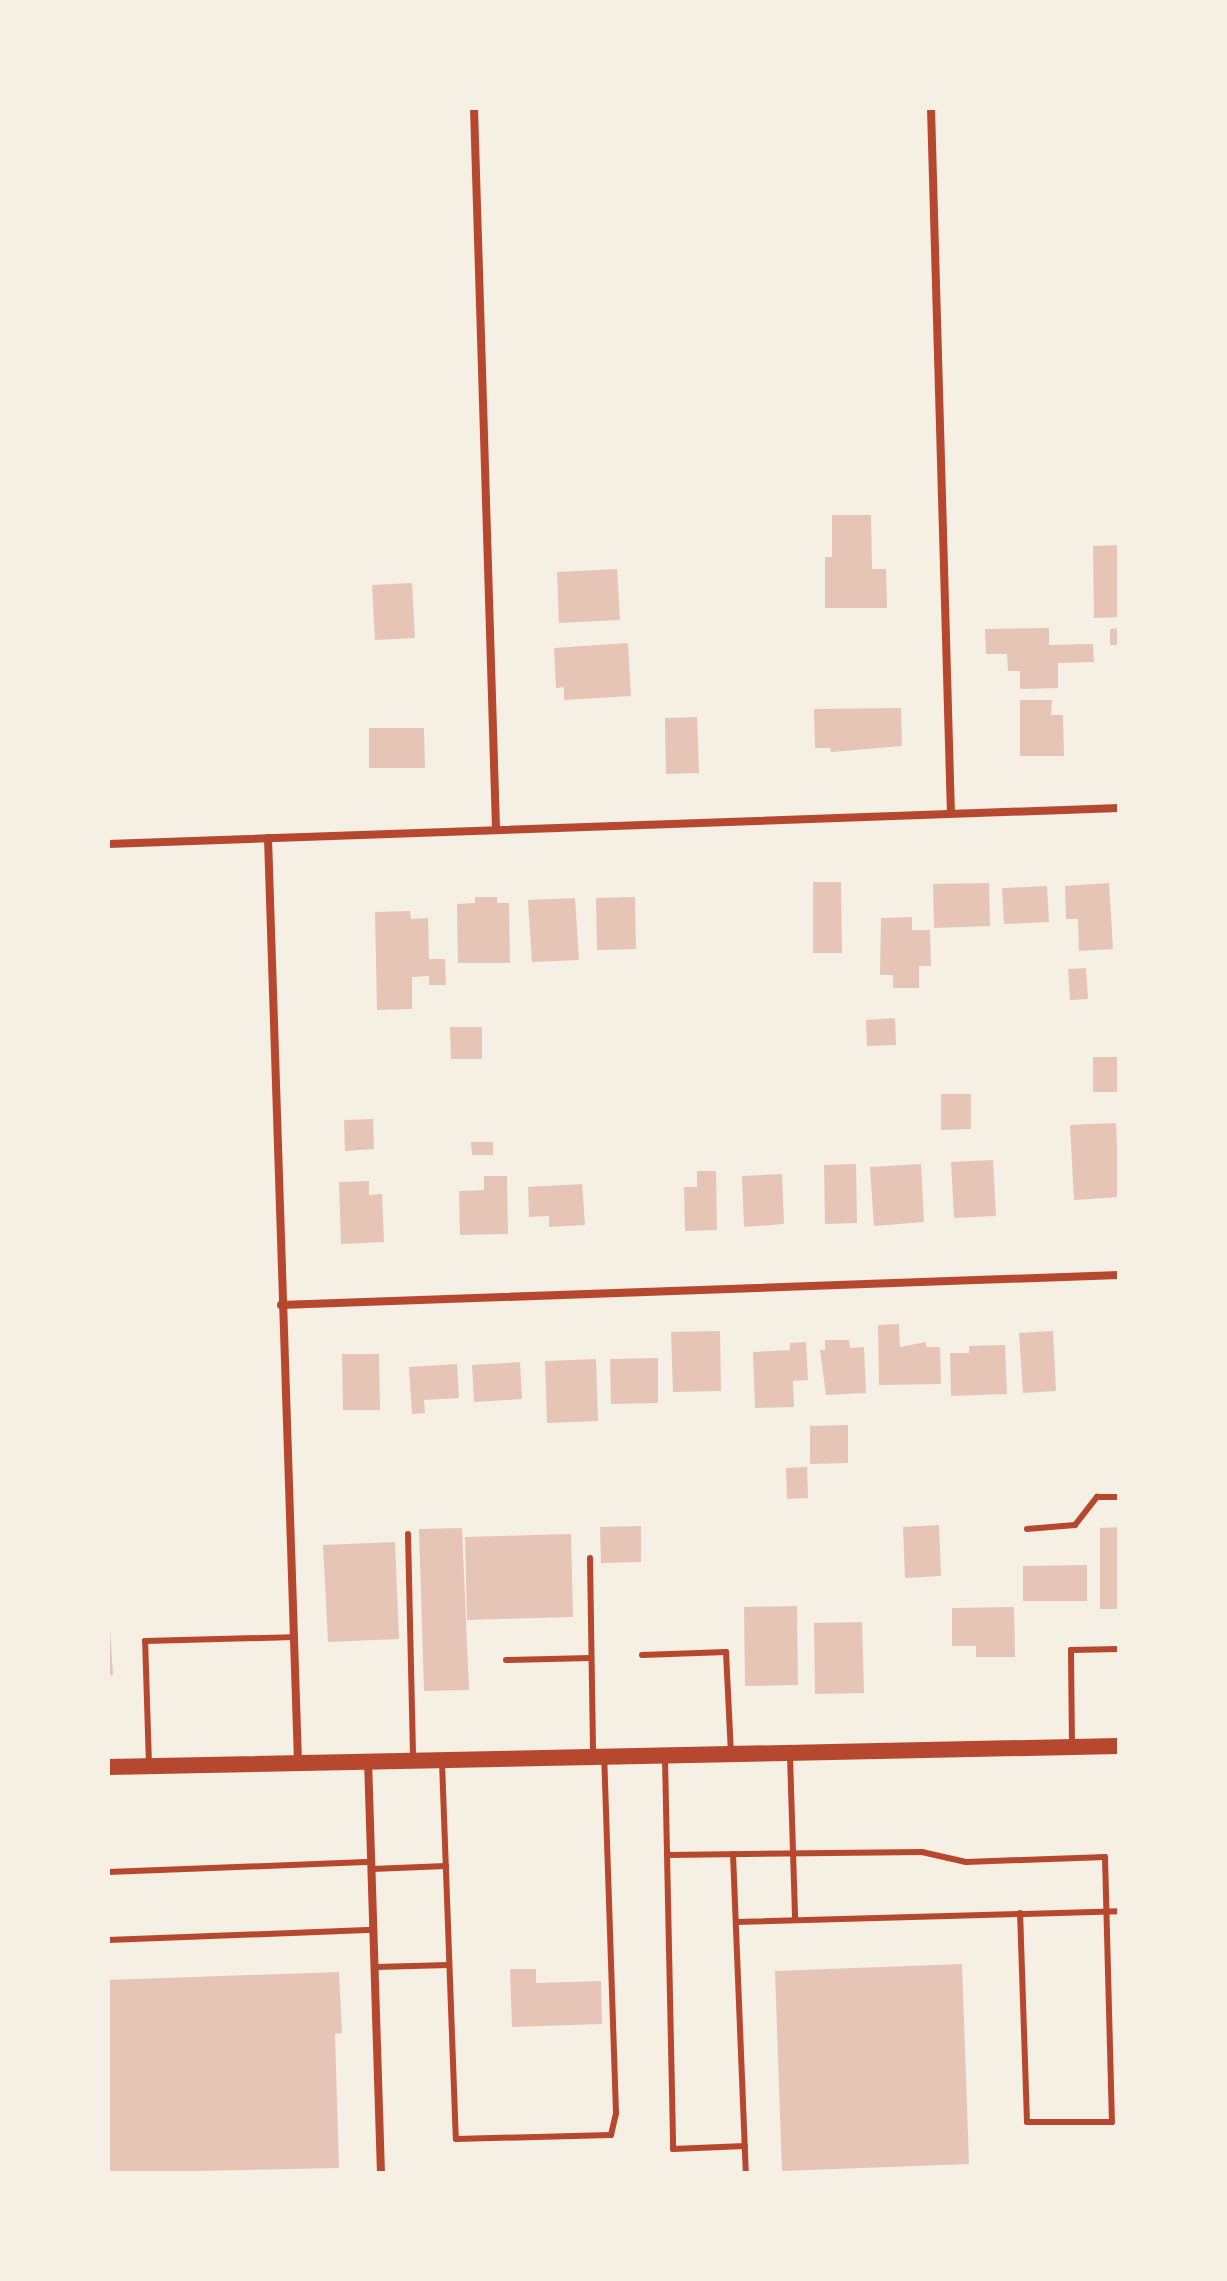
<!DOCTYPE html>
<html>
<head>
<meta charset="utf-8">
<style>
	body { margin:0 }
	#map { position:relative; width:1227px; height:2281px; overflow:hidden; background:#f6efe4; font-family:"Exo 2",sans-serif }
	div>[style] { position:absolute }
	.building>* { inset:0; background:#e6c5b7 }
	.service>* { height:6px; margin:-3px; padding:0 3px; transform-origin:3px; border-radius:3px; background:#b5482f }
	.minor>* { height:8px; margin:-4px; padding:0 4px; transform-origin:4px; border-radius:4px; background:#b5482f }
	.secondary>* { height:16px; margin:-8px; padding:0 8px; transform-origin:8px; border-radius:8px; background:#b5482f }
	span { translate:-50% -50%; white-space:nowrap; text-align:center; line-height:1.15; -webkit-text-stroke:6px #f6efe4; paint-order:stroke }
	.frame { position:absolute; inset:0; border:110px solid #f6efe4; pointer-events:none }
</style>
</head>
<body>
<div id="map">
	<div class="building">
		<div style="clip-path:polygon(832px 515px,871px 515px,872px 569px,886px 569px,887px 608px,825px 608px,825px 557px,832px 557px)"></div>
		<div style="clip-path:polygon(1119px 545px,1119px 617px,1094px 618px,1093px 546px)"></div>
		<div style="clip-path:polygon(617px 569px,620px 620px,559px 623px,557px 572px)"></div>
		<div style="clip-path:polygon(412px 583px,415px 638px,375px 640px,372px 585px)"></div>
		<div style="clip-path:polygon(1049px 628px,1049px 645px,1093px 644px,1094px 662px,1058px 663px,1058px 688px,1020px 689px,1020px 671px,1008px 671px,1007px 654px,986px 654px,985px 629px)"></div>
		<div style="clip-path:polygon(1119px 628px,1119px 645px,1110px 645px,1110px 629px)"></div>
		<div style="clip-path:polygon(628px 643px,631px 696px,564px 700px,564px 687px,556px 688px,554px 648px)"></div>
		<div style="clip-path:polygon(1020px 700px,1052px 700px,1051px 715px,1063px 715px,1064px 756px,1020px 756px)"></div>
		<div style="clip-path:polygon(901px 708px,902px 746px,831px 752px,830px 748px,815px 748px,814px 709px)"></div>
		<div style="clip-path:polygon(697px 717px,699px 773px,666px 774px,665px 718px)"></div>
		<div style="clip-path:polygon(369px 728px,424px 728px,425px 768px,369px 768px)"></div>
		<div style="clip-path:polygon(813px 882px,841px 882px,842px 953px,813px 953px)"></div>
		<div style="clip-path:polygon(989px 883px,990px 926px,934px 928px,933px 884px)"></div>
		<div style="clip-path:polygon(1109px 883px,1113px 949px,1079px 951px,1078px 919px,1066px 919px,1065px 886px)"></div>
		<div style="clip-path:polygon(1047px 886px,1049px 922px,1004px 924px,1002px 888px)"></div>
		<div style="clip-path:polygon(475px 897px,497px 897px,497px 903px,509px 903px,510px 963px,458px 963px,457px 904px,475px 903px)"></div>
		<div style="clip-path:polygon(635px 897px,636px 949px,597px 950px,596px 898px)"></div>
		<div style="clip-path:polygon(575px 898px,579px 960px,532px 962px,528px 900px)"></div>
		<div style="clip-path:polygon(410px 911px,411px 919px,428px 918px,429px 959px,445px 959px,446px 985px,429px 985px,429px 976px,412px 977px,412px 1009px,377px 1010px,375px 912px)"></div>
		<div style="clip-path:polygon(912px 917px,912px 930px,930px 930px,931px 966px,919px 966px,919px 988px,893px 988px,893px 975px,880px 975px,881px 918px)"></div>
		<div style="clip-path:polygon(1086px 968px,1088px 999px,1070px 1000px,1068px 969px)"></div>
		<div style="clip-path:polygon(895px 1018px,896px 1045px,867px 1046px,866px 1020px)"></div>
		<div style="clip-path:polygon(450px 1027px,482px 1027px,482px 1059px,451px 1059px)"></div>
		<div style="clip-path:polygon(1093px 1057px,1119px 1057px,1119px 1092px,1093px 1092px)"></div>
		<div style="clip-path:polygon(941px 1094px,971px 1094px,971px 1129px,941px 1130px)"></div>
		<div style="clip-path:polygon(373px 1119px,374px 1149px,345px 1151px,344px 1120px)"></div>
		<div style="clip-path:polygon(1116px 1123px,1119px 1197px,1074px 1200px,1070px 1125px)"></div>
		<div style="clip-path:polygon(471px 1142px,493px 1142px,493px 1155px,472px 1155px)"></div>
		<div style="clip-path:polygon(993px 1160px,996px 1216px,954px 1218px,951px 1162px)"></div>
		<div style="clip-path:polygon(856px 1164px,857px 1223px,825px 1224px,824px 1165px)"></div>
		<div style="clip-path:polygon(921px 1164px,924px 1222px,874px 1226px,870px 1167px)"></div>
		<div style="clip-path:polygon(697px 1171px,716px 1171px,717px 1230px,685px 1231px,684px 1187px,697px 1187px)"></div>
		<div style="clip-path:polygon(782px 1174px,784px 1224px,744px 1227px,742px 1176px)"></div>
		<div style="clip-path:polygon(484px 1176px,507px 1176px,508px 1234px,460px 1235px,459px 1191px,484px 1190px)"></div>
		<div style="clip-path:polygon(369px 1181px,369px 1195px,382px 1194px,384px 1242px,341px 1244px,339px 1182px)"></div>
		<div style="clip-path:polygon(582px 1184px,585px 1225px,549px 1227px,549px 1216px,529px 1217px,528px 1187px)"></div>
		<div style="clip-path:polygon(899px 1324px,900px 1347px,926px 1342px,926px 1347px,940px 1347px,941px 1384px,879px 1385px,878px 1325px)"></div>
		<div style="clip-path:polygon(720px 1331px,721px 1391px,673px 1392px,671px 1332px)"></div>
		<div style="clip-path:polygon(1053px 1331px,1056px 1391px,1023px 1393px,1019px 1333px)"></div>
		<div style="clip-path:polygon(825px 1340px,849px 1340px,850px 1348px,864px 1347px,866px 1393px,826px 1395px,820px 1350px,825px 1350px)"></div>
		<div style="clip-path:polygon(806px 1342px,808px 1380px,793px 1381px,794px 1407px,755px 1408px,753px 1352px,790px 1350px,790px 1343px)"></div>
		<div style="clip-path:polygon(1005px 1345px,1007px 1394px,951px 1396px,950px 1353px,969px 1353px,969px 1346px)"></div>
		<div style="clip-path:polygon(342px 1354px,379px 1354px,380px 1410px,343px 1410px)"></div>
		<div style="clip-path:polygon(658px 1358px,658px 1403px,611px 1404px,610px 1359px)"></div>
		<div style="clip-path:polygon(596px 1359px,598px 1421px,547px 1423px,545px 1361px)"></div>
		<div style="clip-path:polygon(520px 1362px,522px 1399px,474px 1402px,472px 1365px)"></div>
		<div style="clip-path:polygon(457px 1364px,459px 1398px,424px 1400px,425px 1413px,412px 1414px,409px 1367px)"></div>
		<div style="clip-path:polygon(848px 1425px,848px 1463px,810px 1464px,810px 1426px)"></div>
		<div style="clip-path:polygon(807px 1467px,808px 1498px,787px 1499px,786px 1468px)"></div>
		<div style="clip-path:polygon(939px 1525px,941px 1576px,905px 1578px,903px 1527px)"></div>
		<div style="clip-path:polygon(641px 1526px,641px 1562px,601px 1563px,600px 1527px)"></div>
		<div style="clip-path:polygon(1119px 1527px,1119px 1609px,1100px 1609px,1100px 1528px)"></div>
		<div style="clip-path:polygon(462px 1528px,469px 1690px,424px 1691px,419px 1529px)"></div>
		<div style="clip-path:polygon(571px 1534px,573px 1617px,467px 1620px,465px 1537px)"></div>
		<div style="clip-path:polygon(395px 1542px,399px 1639px,328px 1642px,323px 1545px)"></div>
		<div style="clip-path:polygon(1087px 1565px,1087px 1601px,1023px 1601px,1023px 1566px)"></div>
		<div style="clip-path:polygon(797px 1606px,798px 1685px,745px 1686px,744px 1607px)"></div>
		<div style="clip-path:polygon(1014px 1607px,1015px 1657px,976px 1657px,976px 1646px,952px 1646px,952px 1608px)"></div>
		<div style="clip-path:polygon(862px 1622px,864px 1693px,815px 1694px,814px 1623px)"></div>
		<div style="clip-path:polygon(108px 1629px,110px 1629px,113px 1675px,108px 1676px)"></div>
		<div style="clip-path:polygon(962px 1964px,969px 2164px,782px 2171px,775px 1971px)"></div>
		<div style="clip-path:polygon(510px 1969px,536px 1969px,536px 1983px,601px 1981px,602px 2024px,512px 2027px)"></div>
		<div style="clip-path:polygon(339px 1972px,342px 2033px,335px 2034px,339px 2168px,108px 2173px,108px 1980px)"></div>
	</div>
	<div class="service">
		<div style="left:1027px;top:1529px;width:48px;rotate:-4.8deg"></div>
		<div style="left:1075px;top:1525px;width:36px;rotate:-52deg"></div>
		<div style="left:1097px;top:1497px;width:22px"></div>
		<div style="left:408px;top:1534px;width:224px;rotate:88.7deg"></div>
		<div style="left:590px;top:1558px;width:196px;rotate:89.1deg"></div>
		<div style="left:642px;top:1655px;width:84px;rotate:-2deg"></div>
		<div style="left:726px;top:1652px;width:102px;rotate:87.2deg"></div>
		<div style="left:506px;top:1660px;width:85px;rotate:-1.3deg"></div>
		<div style="left:1072px;top:1746px;width:96px;rotate:-90.6deg"></div>
		<div style="left:1071px;top:1650px;width:48px;rotate:-1.2deg"></div>
		<div style="left:790px;top:1756px;width:163px;rotate:88.2deg"></div>
		<div style="left:665px;top:1758px;width:391px;rotate:88.8deg"></div>
		<div style="left:673px;top:2149px;width:72px;rotate:-2.4deg"></div>
		<div style="left:442px;top:1762px;width:377px;rotate:87.9deg"></div>
		<div style="left:456px;top:2139px;width:155px;rotate:-1.5deg"></div>
		<div style="left:611px;top:2135px;width:23px;rotate:-77deg"></div>
		<div style="left:616px;top:2113px;width:354px;rotate:-91.9deg"></div>
		<div style="left:149px;top:1765px;width:124px;rotate:-91.8deg"></div>
		<div style="left:145px;top:1641px;width:148px;rotate:-1.5deg"></div>
		<div style="left:733px;top:1854px;width:319px;rotate:87.7deg"></div>
		<div style="left:667px;top:1855px;width:255px;rotate:-0.7deg"></div>
		<div style="left:922px;top:1852px;width:45px;rotate:12.8deg"></div>
		<div style="left:966px;top:1862px;width:139px;rotate:-2.1deg"></div>
		<div style="left:1105px;top:1857px;width:265px;rotate:88.5deg"></div>
		<div style="left:1112px;top:2122px;width:85px;rotate:180deg"></div>
		<div style="left:1027px;top:2122px;width:209px;rotate:-91.9deg"></div>
		<div style="left:372px;top:1869px;width:74px;rotate:-2.3deg"></div>
		<div style="left:108px;top:1872px;width:264px;rotate:-2.2deg"></div>
		<div style="left:736px;top:1922px;width:383px;rotate:-1.6deg"></div>
		<div style="left:108px;top:1940px;width:266px;rotate:-2.2deg"></div>
		<div style="left:376px;top:1967px;width:73px;rotate:-1.6deg"></div>
	</div>
	<div class="minor">
		<div style="left:474px;top:108px;width:722px;rotate:88.25deg"></div>
		<div style="left:931px;top:108px;width:706px;rotate:88.38deg"></div>
		<div style="left:268px;top:838px;width:923px;rotate:88.14deg"></div>
		<div style="left:108px;top:844px;width:1012px;rotate:-2.04deg"></div>
		<div style="left:281px;top:1305px;width:839px;rotate:-2.05deg"></div>
		<div style="left:368px;top:1760px;width:413px;rotate:88.2deg"></div>
	</div>
	<div class="secondary">
		<div style="left:108px;top:1767px;width:1011px;rotate:-1.19deg"></div>
	</div>
	<div class="frame"></div>
</div>
</body>
</html>
